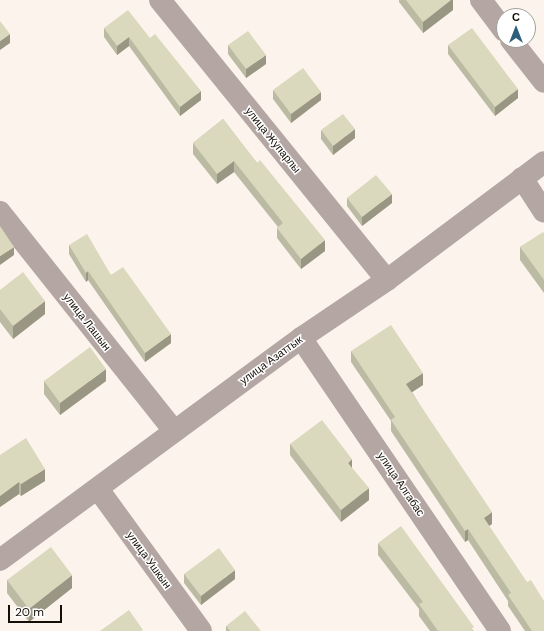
<!DOCTYPE html>
<html>
<head>
<meta charset="utf-8">
<style>
	body { margin:0 }
	#map { position:relative; width:544px; height:631px; overflow:hidden; background:#fcf4ec; font-family:"DM Sans",sans-serif }
	div>[style] { position:absolute }
	.minor>* { height:22px; margin:-11px; padding:0 11px; transform-origin:11px; border-radius:11px; background:#b4a7a3 }
	.wall>* { inset:0; background:#bbbaa3 }
	.shaded-wall>* { inset:0; background:#999784 }
	.building>* { inset:0; background:#dad8bd }
	span { translate:-50% -50%; white-space:nowrap; text-align:center; line-height:1.15; -webkit-text-stroke:3px #fff; paint-order:stroke }
	.street-label { font-size:11px; color:#150e07 }
	.north { position:absolute; left:496px; top:8px; width:40px; height:40px; box-sizing:border-box; background:#fff; border:1px solid #a19f9c; border-radius:50%; rotate:0deg; font-size:11px; font-weight:700; line-height:16px; text-align:center; color:#150e07 }
	.north::after { content:''; display:block; margin:auto; width:14px; height:18px; background:#2b5f7b; clip-path:polygon(50% 0,100% 100%,50% 72%,0 100%) }
	.scale { position:absolute; left:8px; top:605px; width:54px; height:18px; box-sizing:border-box; border:2px solid #150e07; border-top:0; padding-left:5px; font-size:12px; line-height:14px; white-space:nowrap; color:#150e07; -webkit-text-stroke:3px #fff; paint-order:stroke }
</style>
</head>
<body>
<div id="map">
	<div class="minor">
		<div style="left:160px;top:0;width:360px;rotate:51deg"></div>
		<div style="left:481px;top:0;width:38px;rotate:53deg"></div>
		<div style="left:511px;top:40px;width:53px;rotate:51.8deg"></div>
		<div style="left:522px;top:178px;width:40px;rotate:57.1deg"></div>
		<div style="left:0;top:212px;width:280px;rotate:51.5deg"></div>
		<div style="left:301px;top:338px;width:354px;rotate:55.8deg"></div>
		<div style="left:98px;top:489px;width:175px;rotate:54deg"></div>
		<div style="left:0;top:560px;width:374px;rotate:-36.4deg"></div>
		<div style="left:301px;top:338px;width:104px;rotate:-34deg"></div>
		<div style="left:387px;top:280px;width:196px;rotate:-36.9deg"></div>
	</div>
	<div class="wall">
		<div style="clip-path:polygon(399px 0,453px 0,453px 10px,423px 33px,399px 2px)"></div>
		<div style="clip-path:polygon(104px 28px,150px 38px,201px 100px,180px 116px,129px 46px,117px 55px,104px 37px)"></div>
		<div style="clip-path:polygon(228px 45px,266px 64px,246px 78px,228px 54px)"></div>
		<div style="clip-path:polygon(448px 45px,518px 98px,495px 116px,448px 54px)"></div>
		<div style="clip-path:polygon(273px 90px,321px 100px,291px 123px,273px 99px)"></div>
		<div style="clip-path:polygon(223px 119px,325px 251px,301px 269px,277px 238px,277px 228px,278px 227px,234px 172px,217px 184px,193px 154px,193px 143px)"></div>
		<div style="clip-path:polygon(321px 130px,355px 138px,333px 155px,321px 139px)"></div>
		<div style="clip-path:polygon(347px 198px,392px 203px,362px 226px,347px 206px)"></div>
		<div style="clip-path:polygon(544px 233px,544px 293px,520px 260px,520px 247px)"></div>
		<div style="clip-path:polygon(69px 245px,111px 275px,171px 343px,145px 362px,88px 280px,86px 282px,69px 254px)"></div>
		<div style="clip-path:polygon(0 290px,45px 314px,13px 339px,0 322px)"></div>
		<div style="clip-path:polygon(351px 351px,423px 385px,412px 392px,492px 524px,489px 526px,544px 631px,525px 631px,508px 606px,508px 601px,468px 540px,465px 542px,391px 431px,391px 421px,351px 362px)"></div>
		<div style="clip-path:polygon(44px 381px,106px 381px,60px 415px,44px 394px)"></div>
		<div style="clip-path:polygon(290px 444px,352px 468px,369px 500px,341px 522px,290px 455px)"></div>
		<div style="clip-path:polygon(0 455px,45px 481px,21px 496px,19px 494px,0 507px)"></div>
		<div style="clip-path:polygon(378px 543px,474px 631px,430px 631px,419px 616px,419px 609px,378px 555px)"></div>
		<div style="clip-path:polygon(184px 574px,235px 579px,201px 605px,184px 583px)"></div>
		<div style="clip-path:polygon(7px 580px,72px 588px,29px 622px,7px 593px)"></div>
		<div style="clip-path:polygon(226px 626px,261px 631px,226px 631px)"></div>
	</div>
	<div class="shaded-wall">
		<div style="clip-path:polygon(451px 0,453px 0,453px 10px,423px 33px,423px 22px)"></div>
		<div style="clip-path:polygon(10px 34px,10px 43px,0 50px,0 41px)"></div>
		<div style="clip-path:polygon(129px 37px,129px 46px,117px 55px,117px 46px)"></div>
		<div style="clip-path:polygon(266px 55px,266px 64px,246px 78px,246px 69px)"></div>
		<div style="clip-path:polygon(518px 89px,518px 98px,495px 116px,495px 107px)"></div>
		<div style="clip-path:polygon(201px 91px,201px 100px,180px 116px,180px 107px)"></div>
		<div style="clip-path:polygon(321px 92px,321px 100px,291px 123px,291px 114px)"></div>
		<div style="clip-path:polygon(355px 129px,355px 138px,333px 155px,333px 146px)"></div>
		<div style="clip-path:polygon(234px 161px,234px 172px,217px 184px,217px 174px)"></div>
		<div style="clip-path:polygon(392px 194px,392px 203px,362px 226px,362px 217px)"></div>
		<div style="clip-path:polygon(325px 240px,325px 251px,301px 269px,301px 259px)"></div>
		<div style="clip-path:polygon(14px 247px,14px 255px,0 265px,0 256px)"></div>
		<div style="clip-path:polygon(88px 271px,88px 280px,86px 282px,86px 273px)"></div>
		<div style="clip-path:polygon(45px 301px,45px 314px,13px 339px,13px 326px)"></div>
		<div style="clip-path:polygon(171px 334px,171px 343px,145px 362px,145px 353px)"></div>
		<div style="clip-path:polygon(106px 369px,106px 381px,60px 415px,60px 403px)"></div>
		<div style="clip-path:polygon(423px 373px,423px 385px,406px 396px,406px 384px)"></div>
		<div style="clip-path:polygon(352px 459px,352px 471px,348px 463px)"></div>
		<div style="clip-path:polygon(45px 469px,45px 481px,21px 496px,21px 484px)"></div>
		<div style="clip-path:polygon(19px 482px,19px 494px,0 507px,0 496px)"></div>
		<div style="clip-path:polygon(369px 488px,369px 500px,341px 522px,341px 510px)"></div>
		<div style="clip-path:polygon(492px 512px,492px 524px,484px 529px,484px 518px)"></div>
		<div style="clip-path:polygon(468px 529px,468px 540px,465px 542px,465px 531px)"></div>
		<div style="clip-path:polygon(235px 570px,235px 579px,201px 605px,201px 596px)"></div>
		<div style="clip-path:polygon(72px 575px,72px 588px,29px 622px,29px 609px)"></div>
	</div>
	<div class="building">
		<div style="clip-path:polygon(406px 0,451px 0,423px 22px)"></div>
		<div style="clip-path:polygon(128px 10px,150px 38px,155px 34px,201px 91px,180px 107px,129px 37px,117px 46px,104px 28px)"></div>
		<div style="clip-path:polygon(0 21px,10px 34px,0 41px)"></div>
		<div style="clip-path:polygon(472px 28px,518px 89px,495px 107px,448px 45px)"></div>
		<div style="clip-path:polygon(248px 31px,266px 55px,246px 69px,228px 45px)"></div>
		<div style="clip-path:polygon(303px 68px,321px 92px,291px 114px,273px 90px)"></div>
		<div style="clip-path:polygon(343px 114px,355px 129px,333px 146px,321px 130px)"></div>
		<div style="clip-path:polygon(223px 119px,257px 163px,260px 160px,325px 240px,301px 259px,277px 228px,283px 223px,234px 161px,217px 174px,193px 143px)"></div>
		<div style="clip-path:polygon(376px 175px,392px 194px,362px 217px,347px 198px)"></div>
		<div style="clip-path:polygon(0 226px,14px 247px,0 256px)"></div>
		<div style="clip-path:polygon(543px 232px,544px 233px,544px 280px,520px 247px)"></div>
		<div style="clip-path:polygon(87px 234px,111px 275px,123px 267px,171px 334px,145px 353px,88px 271px,86px 273px,69px 245px)"></div>
		<div style="clip-path:polygon(23px 272px,45px 301px,13px 326px,0 309px,0 290px)"></div>
		<div style="clip-path:polygon(391px 325px,423px 373px,406px 384px,492px 512px,484px 518px,527px 582px,531px 580px,544px 601px,544px 631px,532px 631px,508px 595px,511px 593px,468px 529px,465px 531px,391px 420px,395px 417px,351px 351px)"></div>
		<div style="clip-path:polygon(90px 347px,106px 369px,60px 403px,44px 381px)"></div>
		<div style="clip-path:polygon(322px 420px,352px 459px,348px 463px,369px 488px,341px 510px,290px 444px)"></div>
		<div style="clip-path:polygon(26px 438px,45px 469px,21px 484px,19px 482px,0 496px,0 455px)"></div>
		<div style="clip-path:polygon(401px 526px,474px 627px,471px 629px,473px 631px,438px 631px,419px 604px,423px 602px,378px 543px)"></div>
		<div style="clip-path:polygon(51px 547px,72px 575px,29px 609px,7px 580px)"></div>
		<div style="clip-path:polygon(219px 548px,235px 570px,201px 596px,184px 574px)"></div>
		<div style="clip-path:polygon(129px 610px,143px 630px,141px 631px,100px 631px)"></div>
		<div style="clip-path:polygon(245px 611px,261px 631px,230px 631px,226px 626px)"></div>
	</div>
	<div class="street-label">
		<span style="left:273px;top:140px;rotate:51deg">улица Жупарлы</span>
		<span style="left:87px;top:322px;rotate:52deg">улица Лашын</span>
		<span style="left:271px;top:360px;rotate:-36deg">улица Азаттык</span>
		<span style="left:401px;top:484px;rotate:56deg">улица Алгабас</span>
		<span style="left:149px;top:560px;rotate:54deg">улица Ушкын</span>
	</div>
	<div class="north">С</div>
	<div class="scale">20 m</div>
</div>
</body>
</html>
